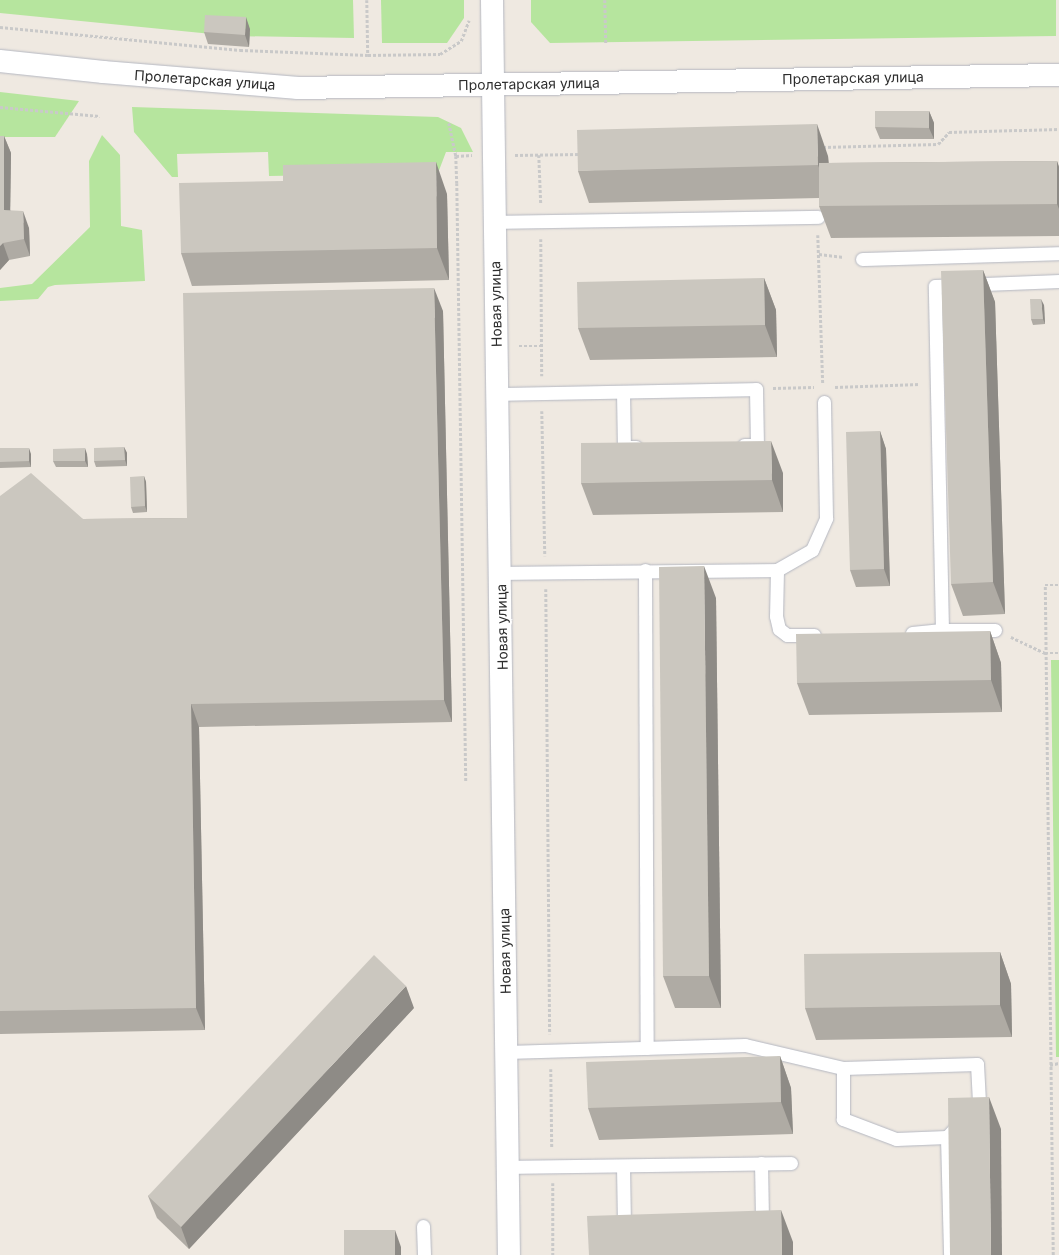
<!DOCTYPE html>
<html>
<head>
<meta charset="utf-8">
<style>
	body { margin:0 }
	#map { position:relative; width:1059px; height:1255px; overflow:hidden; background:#efe9e1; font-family:Inter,sans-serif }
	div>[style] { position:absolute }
	.green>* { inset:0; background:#b6e59e }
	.path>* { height:2.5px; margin-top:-1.25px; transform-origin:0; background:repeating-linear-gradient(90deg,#c9c9c9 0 3px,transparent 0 5px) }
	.roads { filter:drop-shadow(0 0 1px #b4b7c1) drop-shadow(0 0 1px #b4b7c1) }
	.service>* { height:13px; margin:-6.5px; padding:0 6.5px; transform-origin:6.5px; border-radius:6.5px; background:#fff }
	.tertiary>* { height:22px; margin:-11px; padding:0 11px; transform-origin:11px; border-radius:11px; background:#fff }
	.secondary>* { height:22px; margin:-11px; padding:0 11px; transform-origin:11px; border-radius:11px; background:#fff }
	.wall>* { inset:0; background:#afaba4 }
	.shaded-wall>* { inset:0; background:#8e8b86 }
	.building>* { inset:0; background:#cbc7bf }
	span { translate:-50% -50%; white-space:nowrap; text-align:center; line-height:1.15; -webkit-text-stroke:4px #fff; paint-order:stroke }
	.street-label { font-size:14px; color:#2e2e2e }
</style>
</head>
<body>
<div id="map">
	<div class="green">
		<div style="clip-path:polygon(0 0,353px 0,354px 38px,232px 36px,0 13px)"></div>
		<div style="clip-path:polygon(381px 0,464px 0,464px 18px,447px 43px,382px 43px)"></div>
		<div style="clip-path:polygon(531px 0,1056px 0,1056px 36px,550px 43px,531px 22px)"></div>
		<div style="clip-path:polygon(0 92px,79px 101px,55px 137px,0 137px)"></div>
		<div style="clip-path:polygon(132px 107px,438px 117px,461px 128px,473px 152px,446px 152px,438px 173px,269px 176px,268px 152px,177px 154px,178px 177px,172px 177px,134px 132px)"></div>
		<div style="clip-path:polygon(102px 135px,120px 155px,121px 226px,142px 230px,145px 281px,55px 285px,48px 287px,38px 299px,0 301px,0 288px,32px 284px,90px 227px,89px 161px)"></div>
		<div style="clip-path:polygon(1051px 660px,1059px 660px,1059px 1057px,1056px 1057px)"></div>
	</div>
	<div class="path">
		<div style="left:367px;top:0;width:55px;rotate:89deg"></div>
		<div style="left:605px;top:0;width:43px;rotate:88.7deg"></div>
		<div style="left:0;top:27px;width:241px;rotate:5.5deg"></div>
		<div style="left:240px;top:50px;width:128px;rotate:2.2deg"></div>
		<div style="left:368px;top:55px;width:72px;rotate:-0.8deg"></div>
		<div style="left:440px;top:54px;width:25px;rotate:-32deg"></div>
		<div style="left:461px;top:41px;width:22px;rotate:-69deg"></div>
		<div style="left:0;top:107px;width:100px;rotate:5.1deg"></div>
		<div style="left:449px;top:123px;width:34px;rotate:78deg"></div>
		<div style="left:456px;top:156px;width:27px;rotate:88deg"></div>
		<div style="left:457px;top:183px;width:599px;rotate:89.14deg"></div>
		<div style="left:823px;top:147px;width:115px;rotate:-1.5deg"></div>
		<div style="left:938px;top:144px;width:16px;rotate:-47deg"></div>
		<div style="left:949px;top:132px;width:110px;rotate:-1.6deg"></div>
		<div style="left:515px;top:155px;width:65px;rotate:-0.9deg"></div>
		<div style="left:539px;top:155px;width:49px;rotate:87.7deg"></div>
		<div style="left:456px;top:156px;width:16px;rotate:-4deg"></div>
		<div style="left:818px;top:235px;width:149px;rotate:88.1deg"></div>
		<div style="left:541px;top:239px;width:137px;rotate:89.6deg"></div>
		<div style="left:819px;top:254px;width:25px;rotate:7deg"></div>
		<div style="left:519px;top:346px;width:23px"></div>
		<div style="left:835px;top:387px;width:85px;rotate:-2deg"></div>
		<div style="left:773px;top:388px;width:41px;rotate:-1.4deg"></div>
		<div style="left:542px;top:411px;width:145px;rotate:88.8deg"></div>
		<div style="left:546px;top:589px;width:445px;rotate:89.5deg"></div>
		<div style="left:1011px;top:637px;width:38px;rotate:25deg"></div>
		<div style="left:1045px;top:653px;width:14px"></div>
		<div style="left:1050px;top:1065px;width:9px;rotate:-13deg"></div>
		<div style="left:551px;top:1069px;width:79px;rotate:89.3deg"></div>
		<div style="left:553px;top:1183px;width:72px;rotate:90deg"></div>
		<div style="left:1053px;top:1255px;width:670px;rotate:-90.68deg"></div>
		<div style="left:1045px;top:585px;width:14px"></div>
	</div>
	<div class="roads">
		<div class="service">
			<div style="left:495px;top:222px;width:323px;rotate:-0.9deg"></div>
			<div style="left:862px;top:259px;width:197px;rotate:-1.7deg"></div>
			<div style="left:623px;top:392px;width:55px;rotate:89deg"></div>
			<div style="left:624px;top:447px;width:12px"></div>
			<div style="left:497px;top:394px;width:259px;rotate:-1.1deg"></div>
			<div style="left:756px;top:389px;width:56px;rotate:89deg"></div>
			<div style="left:757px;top:445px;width:13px;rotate:180deg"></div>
			<div style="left:645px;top:570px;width:478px;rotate:89.8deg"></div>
			<div style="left:777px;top:570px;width:40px;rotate:-29.7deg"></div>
			<div style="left:812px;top:550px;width:35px;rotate:-66deg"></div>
			<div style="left:826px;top:518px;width:116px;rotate:-91deg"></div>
			<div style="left:501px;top:573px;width:276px;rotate:-0.6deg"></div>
			<div style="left:777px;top:570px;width:46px;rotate:91.2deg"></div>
			<div style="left:776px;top:616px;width:13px;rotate:77deg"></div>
			<div style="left:779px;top:629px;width:10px;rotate:37deg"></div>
			<div style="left:787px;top:635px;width:27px"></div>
			<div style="left:942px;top:630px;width:53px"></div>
			<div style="left:912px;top:633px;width:30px;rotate:-6deg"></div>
			<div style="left:942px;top:630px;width:344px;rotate:-91.2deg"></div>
			<div style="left:935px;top:286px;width:124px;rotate:-2.3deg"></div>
			<div style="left:506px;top:1052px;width:239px;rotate:-1.7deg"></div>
			<div style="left:745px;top:1045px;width:101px;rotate:13.2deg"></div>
			<div style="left:843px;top:1068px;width:134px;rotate:-1.7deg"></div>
			<div style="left:977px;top:1064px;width:38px;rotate:87deg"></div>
			<div style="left:979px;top:1102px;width:47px;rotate:132.4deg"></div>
			<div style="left:947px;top:1137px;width:51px;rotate:177.8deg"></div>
			<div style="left:896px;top:1139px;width:57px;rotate:-159.3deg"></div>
			<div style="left:843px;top:1119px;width:51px;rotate:-90deg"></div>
			<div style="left:947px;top:1137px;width:118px;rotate:88.5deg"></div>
			<div style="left:623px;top:1166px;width:58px;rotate:89deg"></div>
			<div style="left:624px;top:1224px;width:8px;rotate:-7deg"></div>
			<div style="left:508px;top:1167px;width:283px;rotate:-0.8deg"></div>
			<div style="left:753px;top:1219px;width:9px"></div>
			<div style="left:762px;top:1219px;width:56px;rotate:-91deg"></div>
			<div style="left:423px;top:1226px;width:29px;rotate:88deg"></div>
		</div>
		<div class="tertiary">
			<div style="left:493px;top:84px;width:1171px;rotate:89.22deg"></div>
		</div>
		<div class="secondary">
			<div style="left:492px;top:0;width:84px;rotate:89.3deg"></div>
			<div style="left:0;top:61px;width:104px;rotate:6.1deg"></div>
			<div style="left:103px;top:72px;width:196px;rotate:4.7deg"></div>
			<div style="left:298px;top:88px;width:761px;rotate:-0.98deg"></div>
		</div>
	</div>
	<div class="wall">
		<div style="clip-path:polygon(250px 29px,249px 47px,208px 44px,204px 32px)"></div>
		<div style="clip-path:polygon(929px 111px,934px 123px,934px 139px,880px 139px,875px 127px)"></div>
		<div style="clip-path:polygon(0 136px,4px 136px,11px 153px,10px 210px,29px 228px,30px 256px,9px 260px,0 270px)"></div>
		<div style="clip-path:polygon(828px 156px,829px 163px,1057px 161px,1059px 167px,1059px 236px,831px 238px,819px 206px,819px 198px,589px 203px,578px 171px)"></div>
		<div style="clip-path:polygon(447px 194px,449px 280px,192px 286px,181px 253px)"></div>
		<div style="clip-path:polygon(983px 270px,995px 302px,1005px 614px,963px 616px,951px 584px)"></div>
		<div style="clip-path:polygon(764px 278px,776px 310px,777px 357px,590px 360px,578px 328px)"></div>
		<div style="clip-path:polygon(1044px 305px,1045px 324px,1033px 325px,1031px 319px)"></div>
		<div style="clip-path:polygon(443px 311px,452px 722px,199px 727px,205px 1030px,0 1034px,0 496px,83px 519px,187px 518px)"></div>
		<div style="clip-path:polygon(880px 431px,886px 449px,890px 586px,856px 587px,850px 570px)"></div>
		<div style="clip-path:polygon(124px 447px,127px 453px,127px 466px,96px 467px,94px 461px)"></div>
		<div style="clip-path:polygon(0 448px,31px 454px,31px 467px,0 468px)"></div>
		<div style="clip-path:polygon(87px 454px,88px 467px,56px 467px,53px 461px)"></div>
		<div style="clip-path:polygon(783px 473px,783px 512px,593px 515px,581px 483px)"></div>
		<div style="clip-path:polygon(144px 476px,146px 482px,147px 512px,133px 513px,131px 507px)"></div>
		<div style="clip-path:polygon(716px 598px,721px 1008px,675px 1008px,663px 976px)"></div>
		<div style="clip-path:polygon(990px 631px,1001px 663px,1002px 712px,809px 715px,797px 683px)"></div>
		<div style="clip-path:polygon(1000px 952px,1011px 984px,1012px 1037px,816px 1040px,805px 1008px)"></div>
		<div style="clip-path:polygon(414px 1008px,189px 1249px,157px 1218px,148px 1196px)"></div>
		<div style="clip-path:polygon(780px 1056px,791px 1088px,793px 1134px,599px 1140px,588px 1108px)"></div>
	</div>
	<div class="shaded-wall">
		<div style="clip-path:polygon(246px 17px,250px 29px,249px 47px,245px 35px)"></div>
		<div style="clip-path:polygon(929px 111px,934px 123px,934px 139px,929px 128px)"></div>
		<div style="clip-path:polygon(817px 124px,828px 156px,830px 197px,818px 165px)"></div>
		<div style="clip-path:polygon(4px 136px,11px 153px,10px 228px,4px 210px)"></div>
		<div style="clip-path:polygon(1057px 161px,1059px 167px,1059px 209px,1057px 204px)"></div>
		<div style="clip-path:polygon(436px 162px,447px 194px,449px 280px,437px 248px)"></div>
		<div style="clip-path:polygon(23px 211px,29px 228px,30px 256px,24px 239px)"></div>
		<div style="clip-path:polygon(3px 243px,9px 260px,0 270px,0 246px)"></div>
		<div style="clip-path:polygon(983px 270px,995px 302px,1005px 614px,993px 582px)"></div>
		<div style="clip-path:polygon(764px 278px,776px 310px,777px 357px,765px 325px)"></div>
		<div style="clip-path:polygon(434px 288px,443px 311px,452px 722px,444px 700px)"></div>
		<div style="clip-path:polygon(1041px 299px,1044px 305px,1045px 324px,1043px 319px)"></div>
		<div style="clip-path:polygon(880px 431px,886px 449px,890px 586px,884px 569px)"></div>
		<div style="clip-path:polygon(771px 441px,783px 473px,783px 512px,772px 480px)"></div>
		<div style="clip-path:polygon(124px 447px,127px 453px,127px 466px,125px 460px)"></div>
		<div style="clip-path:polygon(29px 448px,31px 454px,31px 467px,29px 461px)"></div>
		<div style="clip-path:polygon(85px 448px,87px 454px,88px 467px,85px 461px)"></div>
		<div style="clip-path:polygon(144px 476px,146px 482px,147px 512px,145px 506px)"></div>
		<div style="clip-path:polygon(704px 566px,716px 598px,721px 1008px,709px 976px)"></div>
		<div style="clip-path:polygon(990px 631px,1001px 663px,1002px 712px,991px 680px)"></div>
		<div style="clip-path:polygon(191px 704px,199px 727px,205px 1030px,196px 1008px)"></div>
		<div style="clip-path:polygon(1000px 952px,1011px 984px,1012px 1037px,1000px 1005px)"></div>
		<div style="clip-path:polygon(406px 986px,414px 1008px,189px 1249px,181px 1227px)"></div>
		<div style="clip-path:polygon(780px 1056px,791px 1088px,793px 1134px,781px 1102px)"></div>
		<div style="clip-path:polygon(989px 1097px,1001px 1129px,1002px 1255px,991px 1255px)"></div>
		<div style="clip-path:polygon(781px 1210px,793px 1242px,793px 1255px,782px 1255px)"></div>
		<div style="clip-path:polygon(395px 1230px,401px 1247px,401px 1255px,395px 1255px)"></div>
	</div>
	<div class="building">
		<div style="clip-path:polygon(205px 15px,246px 17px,245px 35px,204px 32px)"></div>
		<div style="clip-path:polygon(875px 111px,929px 111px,929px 128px,875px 127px)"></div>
		<div style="clip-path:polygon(817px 124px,818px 165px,578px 171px,577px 130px)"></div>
		<div style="clip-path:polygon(0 136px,4px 136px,4px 210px,23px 211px,24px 239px,3px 243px,0 246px)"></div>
		<div style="clip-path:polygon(1057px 161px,1057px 204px,819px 206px,819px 163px)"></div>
		<div style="clip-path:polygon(436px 162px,437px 248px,181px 253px,179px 183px,283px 181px,283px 165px)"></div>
		<div style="clip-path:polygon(983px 270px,993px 582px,951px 584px,941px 271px)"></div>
		<div style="clip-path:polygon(764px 278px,765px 325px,578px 328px,577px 282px)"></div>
		<div style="clip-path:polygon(434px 288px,444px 700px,191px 704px,196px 1008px,0 1011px,0 496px,31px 473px,83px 519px,187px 518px,183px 293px)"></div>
		<div style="clip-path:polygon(1030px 299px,1041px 299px,1043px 319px,1031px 319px)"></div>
		<div style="clip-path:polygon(880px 431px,884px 569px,850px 570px,846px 432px)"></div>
		<div style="clip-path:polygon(771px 441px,772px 480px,581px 483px,581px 443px)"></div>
		<div style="clip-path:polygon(124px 447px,125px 460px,94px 461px,94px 448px)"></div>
		<div style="clip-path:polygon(0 448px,29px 448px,29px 461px,0 462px)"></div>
		<div style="clip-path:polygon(85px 448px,85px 461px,53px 461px,53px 449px)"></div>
		<div style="clip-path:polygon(144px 476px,145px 506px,131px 507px,130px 477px)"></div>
		<div style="clip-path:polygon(704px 566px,709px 976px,663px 976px,659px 567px)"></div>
		<div style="clip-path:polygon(990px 631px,991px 680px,797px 683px,796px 634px)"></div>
		<div style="clip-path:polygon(1000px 952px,1000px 1005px,805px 1008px,804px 954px)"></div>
		<div style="clip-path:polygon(374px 955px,406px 986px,181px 1227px,148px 1196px)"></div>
		<div style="clip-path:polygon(780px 1056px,781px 1102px,588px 1108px,586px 1062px)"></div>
		<div style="clip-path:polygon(989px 1097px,991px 1255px,950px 1255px,948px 1098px)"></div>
		<div style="clip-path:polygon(781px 1210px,782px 1255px,589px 1255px,587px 1216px)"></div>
		<div style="clip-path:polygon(344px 1230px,395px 1230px,395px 1255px,344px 1255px)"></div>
	</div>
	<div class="street-label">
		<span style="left:853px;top:78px;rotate:-1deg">Пролетарская улица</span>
		<span style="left:205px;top:80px;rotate:4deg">Пролетарская улица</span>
		<span style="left:529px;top:84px;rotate:-1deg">Пролетарская улица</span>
		<span style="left:496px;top:304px;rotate:-91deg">Новая улица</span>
		<span style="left:502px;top:627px;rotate:-91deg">Новая улица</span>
		<span style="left:505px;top:951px;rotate:-91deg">Новая улица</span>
	</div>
</div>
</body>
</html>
